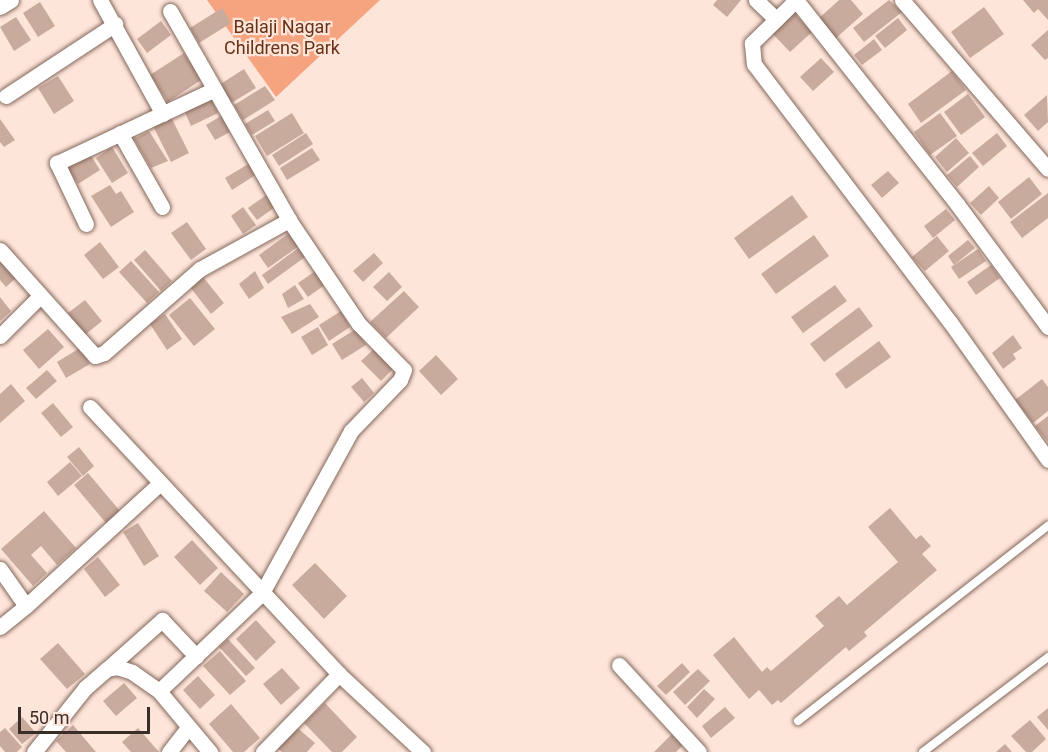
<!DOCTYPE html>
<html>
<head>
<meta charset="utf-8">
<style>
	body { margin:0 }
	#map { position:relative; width:1048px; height:752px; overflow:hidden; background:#fee5da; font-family:Roboto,sans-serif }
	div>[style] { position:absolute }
	.green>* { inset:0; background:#f6a47f }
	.building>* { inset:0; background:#c9ab9d }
	.roads { filter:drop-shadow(0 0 2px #82675a) drop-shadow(0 0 2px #82675a) }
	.lane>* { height:8px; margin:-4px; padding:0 4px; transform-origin:4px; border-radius:4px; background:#fff }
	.street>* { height:15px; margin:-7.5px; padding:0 7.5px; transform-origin:7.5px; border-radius:7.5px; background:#fff }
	span { translate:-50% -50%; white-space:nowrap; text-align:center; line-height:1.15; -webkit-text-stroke:4.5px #fee5da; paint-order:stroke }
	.park-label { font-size:18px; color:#673115 }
	.scale { position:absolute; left:18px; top:707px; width:132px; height:27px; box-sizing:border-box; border:3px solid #392d28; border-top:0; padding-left:8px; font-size:18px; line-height:21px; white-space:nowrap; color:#392d28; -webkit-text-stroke:4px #fee5da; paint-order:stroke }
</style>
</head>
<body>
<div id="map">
	<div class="green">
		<div style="clip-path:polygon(207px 0,380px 0,276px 97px)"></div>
	</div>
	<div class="building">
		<div style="clip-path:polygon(717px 0,741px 0,727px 17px,713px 5px)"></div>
		<div style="clip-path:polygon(839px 0,851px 0,863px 14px,835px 39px,817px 20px)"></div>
		<div style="clip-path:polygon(889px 0,902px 12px,864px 42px,853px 28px)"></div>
		<div style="clip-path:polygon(1023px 0,1048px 0,1048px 20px,1038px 9px,1034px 13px)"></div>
		<div style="clip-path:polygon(40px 2px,55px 26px,38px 37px,23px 13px)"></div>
		<div style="clip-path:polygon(984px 7px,1004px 34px,970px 58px,951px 32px)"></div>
		<div style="clip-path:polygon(222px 8px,231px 23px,199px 43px,190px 28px)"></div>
		<div style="clip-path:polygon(793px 12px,812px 32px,790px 52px,771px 32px)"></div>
		<div style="clip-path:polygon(16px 17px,31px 40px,14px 51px,0 27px)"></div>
		<div style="clip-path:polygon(898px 18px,907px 30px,885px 48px,875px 36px)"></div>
		<div style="clip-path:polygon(161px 21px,171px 35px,147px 53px,137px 39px)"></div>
		<div style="clip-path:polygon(1048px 30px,1048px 58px,1045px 60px,1031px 45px)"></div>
		<div style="clip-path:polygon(874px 39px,882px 50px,862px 65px,854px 55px)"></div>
		<div style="clip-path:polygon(184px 53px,201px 80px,168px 102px,150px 75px)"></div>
		<div style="clip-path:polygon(821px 58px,834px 72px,813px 91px,800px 77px)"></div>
		<div style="clip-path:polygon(244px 69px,256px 88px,228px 105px,216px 87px)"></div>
		<div style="clip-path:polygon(952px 71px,966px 90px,921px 123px,908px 104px)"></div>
		<div style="clip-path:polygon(58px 76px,74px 101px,54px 114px,38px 88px)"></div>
		<div style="clip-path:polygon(265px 86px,275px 100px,243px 120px,234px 105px)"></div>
		<div style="clip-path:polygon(968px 94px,985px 117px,961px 135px,944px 112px)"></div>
		<div style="clip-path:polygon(1047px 95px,1048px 122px,1038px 131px,1024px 115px)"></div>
		<div style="clip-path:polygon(211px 98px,218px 113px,191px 126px,184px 110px)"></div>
		<div style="clip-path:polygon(268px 110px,275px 121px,252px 135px,245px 124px)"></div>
		<div style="clip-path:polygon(292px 113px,304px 133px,267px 156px,255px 136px)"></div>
		<div style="clip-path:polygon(940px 113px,957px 136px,930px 155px,914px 132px)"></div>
		<div style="clip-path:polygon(221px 116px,230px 132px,215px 140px,206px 125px)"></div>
		<div style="clip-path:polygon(171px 117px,189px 153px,171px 162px,153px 126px)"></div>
		<div style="clip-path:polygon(0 119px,15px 140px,4px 147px,0 142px)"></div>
		<div style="clip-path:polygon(149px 131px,168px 161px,151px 168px,134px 139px)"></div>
		<div style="clip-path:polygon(306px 133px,313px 144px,279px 166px,272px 155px)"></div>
		<div style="clip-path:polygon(997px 133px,1007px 146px,983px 166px,972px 153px)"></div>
		<div style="clip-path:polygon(956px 138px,969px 153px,947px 172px,935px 157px)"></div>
		<div style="clip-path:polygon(112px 147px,128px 173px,112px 183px,96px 158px)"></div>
		<div style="clip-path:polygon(312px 148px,320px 160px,287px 180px,280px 168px)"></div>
		<div style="clip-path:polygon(90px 154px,100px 170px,78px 184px,67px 168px)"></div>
		<div style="clip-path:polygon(970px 156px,979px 167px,957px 187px,947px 175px)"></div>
		<div style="clip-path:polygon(250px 163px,257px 174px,232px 190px,225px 178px)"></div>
		<div style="clip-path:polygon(888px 171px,899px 183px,882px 198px,871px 185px)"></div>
		<div style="clip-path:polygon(1029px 177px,1042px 194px,1011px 219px,998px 202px)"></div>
		<div style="clip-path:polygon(110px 185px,116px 194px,121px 191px,134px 212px,111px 227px,91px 196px)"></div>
		<div style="clip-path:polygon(989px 186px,999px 198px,981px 215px,970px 203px)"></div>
		<div style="clip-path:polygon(269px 193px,278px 205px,257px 220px,248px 208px)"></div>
		<div style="clip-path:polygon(1048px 193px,1048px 218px,1022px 238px,1010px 222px)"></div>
		<div style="clip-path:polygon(792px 195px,808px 217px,749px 259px,734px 238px)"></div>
		<div style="clip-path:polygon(243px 207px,256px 225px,243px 234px,231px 216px)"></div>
		<div style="clip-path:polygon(946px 209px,955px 220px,933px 238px,924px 226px)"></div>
		<div style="clip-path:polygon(187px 222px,206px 249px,191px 260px,171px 233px)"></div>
		<div style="clip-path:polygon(292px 231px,302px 244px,268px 268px,259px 255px)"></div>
		<div style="clip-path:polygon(814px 235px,829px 256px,776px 294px,761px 274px)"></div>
		<div style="clip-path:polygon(937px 236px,949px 251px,925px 271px,912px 257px)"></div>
		<div style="clip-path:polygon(968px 240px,975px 248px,954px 265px,948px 256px)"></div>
		<div style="clip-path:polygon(100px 242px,119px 267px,103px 279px,84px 255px)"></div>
		<div style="clip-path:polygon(298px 248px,305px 257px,268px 284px,262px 275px)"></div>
		<div style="clip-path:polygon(978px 249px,986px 261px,959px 279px,951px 267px)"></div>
		<div style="clip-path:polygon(145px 250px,172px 281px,161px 291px,134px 260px)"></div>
		<div style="clip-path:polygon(374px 253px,383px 263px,363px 282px,353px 271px)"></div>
		<div style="clip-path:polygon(0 259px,16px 278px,6px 287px,0 280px)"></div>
		<div style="clip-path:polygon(131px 261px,159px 292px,147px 303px,119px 272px)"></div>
		<div style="clip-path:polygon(991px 265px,1000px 278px,976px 295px,967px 282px)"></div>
		<div style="clip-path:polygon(317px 270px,326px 284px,308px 297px,298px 283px)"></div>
		<div style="clip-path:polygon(255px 271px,264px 288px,249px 299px,239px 284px)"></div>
		<div style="clip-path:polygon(389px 272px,402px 287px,387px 301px,373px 287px)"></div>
		<div style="clip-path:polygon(203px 277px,224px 303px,211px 314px,190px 287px)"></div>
		<div style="clip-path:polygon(295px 285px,304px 299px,288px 308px,282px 294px)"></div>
		<div style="clip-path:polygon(835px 285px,847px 301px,803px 333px,791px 317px)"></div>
		<div style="clip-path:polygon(404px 291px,419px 307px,386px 338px,370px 322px)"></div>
		<div style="clip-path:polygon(0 297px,11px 311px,0 321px)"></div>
		<div style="clip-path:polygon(190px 298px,215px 329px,194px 346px,169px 315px)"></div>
		<div style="clip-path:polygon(85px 300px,102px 321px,85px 335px,68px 313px)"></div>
		<div style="clip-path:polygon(310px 304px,319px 317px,292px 334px,281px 317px)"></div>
		<div style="clip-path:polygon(859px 307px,873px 326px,824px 362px,810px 344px)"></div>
		<div style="clip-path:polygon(341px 311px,350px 327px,329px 341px,319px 325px)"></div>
		<div style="clip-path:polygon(165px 314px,182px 339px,167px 350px,150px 324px)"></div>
		<div style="clip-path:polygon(318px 327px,328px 345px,312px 355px,301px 337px)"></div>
		<div style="clip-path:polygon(48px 329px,64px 347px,39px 369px,23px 350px)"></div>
		<div style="clip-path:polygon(356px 329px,366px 345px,342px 360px,332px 344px)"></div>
		<div style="clip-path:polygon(1013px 335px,1022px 348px,1013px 354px,1016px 359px,1003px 369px,992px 353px)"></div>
		<div style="clip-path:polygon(879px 341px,891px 357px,846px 389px,835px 374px)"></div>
		<div style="clip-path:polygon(376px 347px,395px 367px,381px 381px,361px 361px)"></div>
		<div style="clip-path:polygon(80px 348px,90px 364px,66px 378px,57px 362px)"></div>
		<div style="clip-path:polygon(436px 355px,458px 379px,441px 395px,419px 371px)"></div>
		<div style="clip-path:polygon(47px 370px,57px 381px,36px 399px,26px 388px)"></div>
		<div style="clip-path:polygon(362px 378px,374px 393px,364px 402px,351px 387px)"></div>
		<div style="clip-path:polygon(1042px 379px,1048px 387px,1048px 411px,1033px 423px,1015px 400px)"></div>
		<div style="clip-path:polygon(11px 384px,25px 401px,0 423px,0 394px)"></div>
		<div style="clip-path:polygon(53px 403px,73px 427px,61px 437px,41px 413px)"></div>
		<div style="clip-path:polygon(1048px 416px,1048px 442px,1035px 426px)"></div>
		<div style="clip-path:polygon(79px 447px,94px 466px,83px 476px,67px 457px)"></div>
		<div style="clip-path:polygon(70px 462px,82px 476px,58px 496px,47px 482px)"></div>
		<div style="clip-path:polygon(88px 473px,120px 511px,106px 523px,74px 485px)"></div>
		<div style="clip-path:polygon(890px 508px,916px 539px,921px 535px,931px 546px,922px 554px,937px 570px,864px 632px,867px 636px,849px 651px,846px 647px,781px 703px,778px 700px,772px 705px,759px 690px,749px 699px,713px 655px,734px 637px,762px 672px,767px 667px,771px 671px,824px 626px,815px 616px,839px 596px,847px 605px,898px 562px,868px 527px)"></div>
		<div style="clip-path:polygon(44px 511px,76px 548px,57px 565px,41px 546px,31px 555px,47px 573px,33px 586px,1px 549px)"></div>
		<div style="clip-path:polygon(138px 523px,159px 556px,144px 566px,123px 532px)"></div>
		<div style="clip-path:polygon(192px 540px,218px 568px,200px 585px,174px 557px)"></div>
		<div style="clip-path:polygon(98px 557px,120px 585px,105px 597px,84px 569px)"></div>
		<div style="clip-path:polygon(315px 563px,347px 596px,324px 619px,292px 585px)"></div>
		<div style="clip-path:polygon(221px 572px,244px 594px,227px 612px,204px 591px)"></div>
		<div style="clip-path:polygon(256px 620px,276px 642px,256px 661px,236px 639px)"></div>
		<div style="clip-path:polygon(228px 639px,255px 668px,246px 676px,219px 647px)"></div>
		<div style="clip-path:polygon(58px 643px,85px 674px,67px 689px,40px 659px)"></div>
		<div style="clip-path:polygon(220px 651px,246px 681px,230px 695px,203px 666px)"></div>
		<div style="clip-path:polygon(682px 663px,690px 672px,666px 695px,657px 686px)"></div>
		<div style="clip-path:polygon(282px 668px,300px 688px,281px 705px,263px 684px)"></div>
		<div style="clip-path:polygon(698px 669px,710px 681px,685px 705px,673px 692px)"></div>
		<div style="clip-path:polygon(198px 676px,215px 695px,200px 709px,183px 690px)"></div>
		<div style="clip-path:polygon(124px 683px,137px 698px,116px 716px,103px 701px)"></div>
		<div style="clip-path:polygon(704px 689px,715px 699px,697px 718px,687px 707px)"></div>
		<div style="clip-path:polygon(325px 703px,357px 737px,342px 752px,332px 752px,304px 723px)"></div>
		<div style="clip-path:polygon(231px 704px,260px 738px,244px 752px,233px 752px,209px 724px)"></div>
		<div style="clip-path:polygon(725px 707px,735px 718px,711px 738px,702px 726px)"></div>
		<div style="clip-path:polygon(1048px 708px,1048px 730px,1037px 717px)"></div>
		<div style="clip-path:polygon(22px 717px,36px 733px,22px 744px,9px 729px)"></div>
		<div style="clip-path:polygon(1030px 720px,1046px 739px,1032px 752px,1026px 752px,1011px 736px)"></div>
		<div style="clip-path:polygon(73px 725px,96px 752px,66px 752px,56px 741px)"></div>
		<div style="clip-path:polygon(294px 725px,315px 743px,307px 752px,282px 752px,275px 746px)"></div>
		<div style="clip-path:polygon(5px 728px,22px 747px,17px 752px,5px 752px,0 746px,0 732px)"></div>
		<div style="clip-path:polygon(138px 728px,159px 752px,131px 752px,122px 742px)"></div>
		<div style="clip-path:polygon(672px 734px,683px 745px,676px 752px,654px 752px)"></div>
		<div style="clip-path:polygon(1005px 744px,1012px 752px,996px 752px)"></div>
	</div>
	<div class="roads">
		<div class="lane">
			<div style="left:798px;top:721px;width:317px;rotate:-38deg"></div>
			<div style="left:923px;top:752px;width:157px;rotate:-37.2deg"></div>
		</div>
		<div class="street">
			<div style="left:100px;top:0;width:130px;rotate:61.1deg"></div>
			<div style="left:756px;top:0;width:28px;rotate:44deg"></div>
			<div style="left:796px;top:0;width:62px;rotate:135.7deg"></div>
			<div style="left:752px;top:43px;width:21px;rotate:85deg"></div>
			<div style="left:754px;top:64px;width:324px;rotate:52.8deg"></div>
			<div style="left:950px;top:322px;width:169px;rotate:54.6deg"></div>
			<div style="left:796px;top:0;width:260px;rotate:51.7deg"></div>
			<div style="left:957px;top:204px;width:153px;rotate:53.5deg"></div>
			<div style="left:902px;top:0;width:223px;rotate:49.2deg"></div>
			<div style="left:0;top:7px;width:13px;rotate:-32deg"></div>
			<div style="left:170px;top:11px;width:241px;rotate:60.3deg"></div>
			<div style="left:289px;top:220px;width:125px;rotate:56.1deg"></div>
			<div style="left:359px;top:324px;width:64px;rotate:45.6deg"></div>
			<div style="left:404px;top:370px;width:11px;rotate:112deg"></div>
			<div style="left:400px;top:380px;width:71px;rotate:133.9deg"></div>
			<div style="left:351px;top:431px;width:185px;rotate:118.8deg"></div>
			<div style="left:262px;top:593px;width:142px;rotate:136.4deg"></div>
			<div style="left:159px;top:691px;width:80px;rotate:50.1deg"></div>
			<div style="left:6px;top:96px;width:131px;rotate:-33.4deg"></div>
			<div style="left:120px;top:133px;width:85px;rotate:60.4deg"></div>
			<div style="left:86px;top:224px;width:68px;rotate:-115.4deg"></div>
			<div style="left:57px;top:163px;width:172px;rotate:-25.1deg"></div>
			<div style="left:0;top:250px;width:142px;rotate:48.1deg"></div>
			<div style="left:95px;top:356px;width:9px;rotate:-18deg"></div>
			<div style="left:104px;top:353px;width:128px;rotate:-41.2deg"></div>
			<div style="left:200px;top:269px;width:102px;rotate:-28.8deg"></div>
			<div style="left:0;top:336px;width:57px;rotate:-45deg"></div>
			<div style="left:90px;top:407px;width:365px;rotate:47deg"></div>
			<div style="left:339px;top:674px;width:115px;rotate:42.9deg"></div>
			<div style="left:0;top:569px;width:45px;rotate:54.9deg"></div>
			<div style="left:26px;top:606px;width:182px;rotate:-42.5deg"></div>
			<div style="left:0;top:627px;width:33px;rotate:-39deg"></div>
			<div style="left:619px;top:665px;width:118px;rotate:47.4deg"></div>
			<div style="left:107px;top:669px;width:74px;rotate:-41.7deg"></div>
			<div style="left:162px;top:620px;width:50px;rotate:46.6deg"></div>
			<div style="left:34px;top:752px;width:82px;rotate:-51.4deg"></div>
			<div style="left:85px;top:688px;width:29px;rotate:-41deg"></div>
			<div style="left:107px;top:669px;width:10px;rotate:-11deg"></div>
			<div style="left:117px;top:667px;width:16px;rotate:18deg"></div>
			<div style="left:132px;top:672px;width:33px;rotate:35deg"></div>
			<div style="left:169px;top:752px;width:31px;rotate:-52deg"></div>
			<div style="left:263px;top:752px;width:109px;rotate:-45.7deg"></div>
		</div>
	</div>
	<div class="park-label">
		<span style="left:282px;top:38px">Balaji Nagar<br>Childrens Park</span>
	</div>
	<div class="scale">50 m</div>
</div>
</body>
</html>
